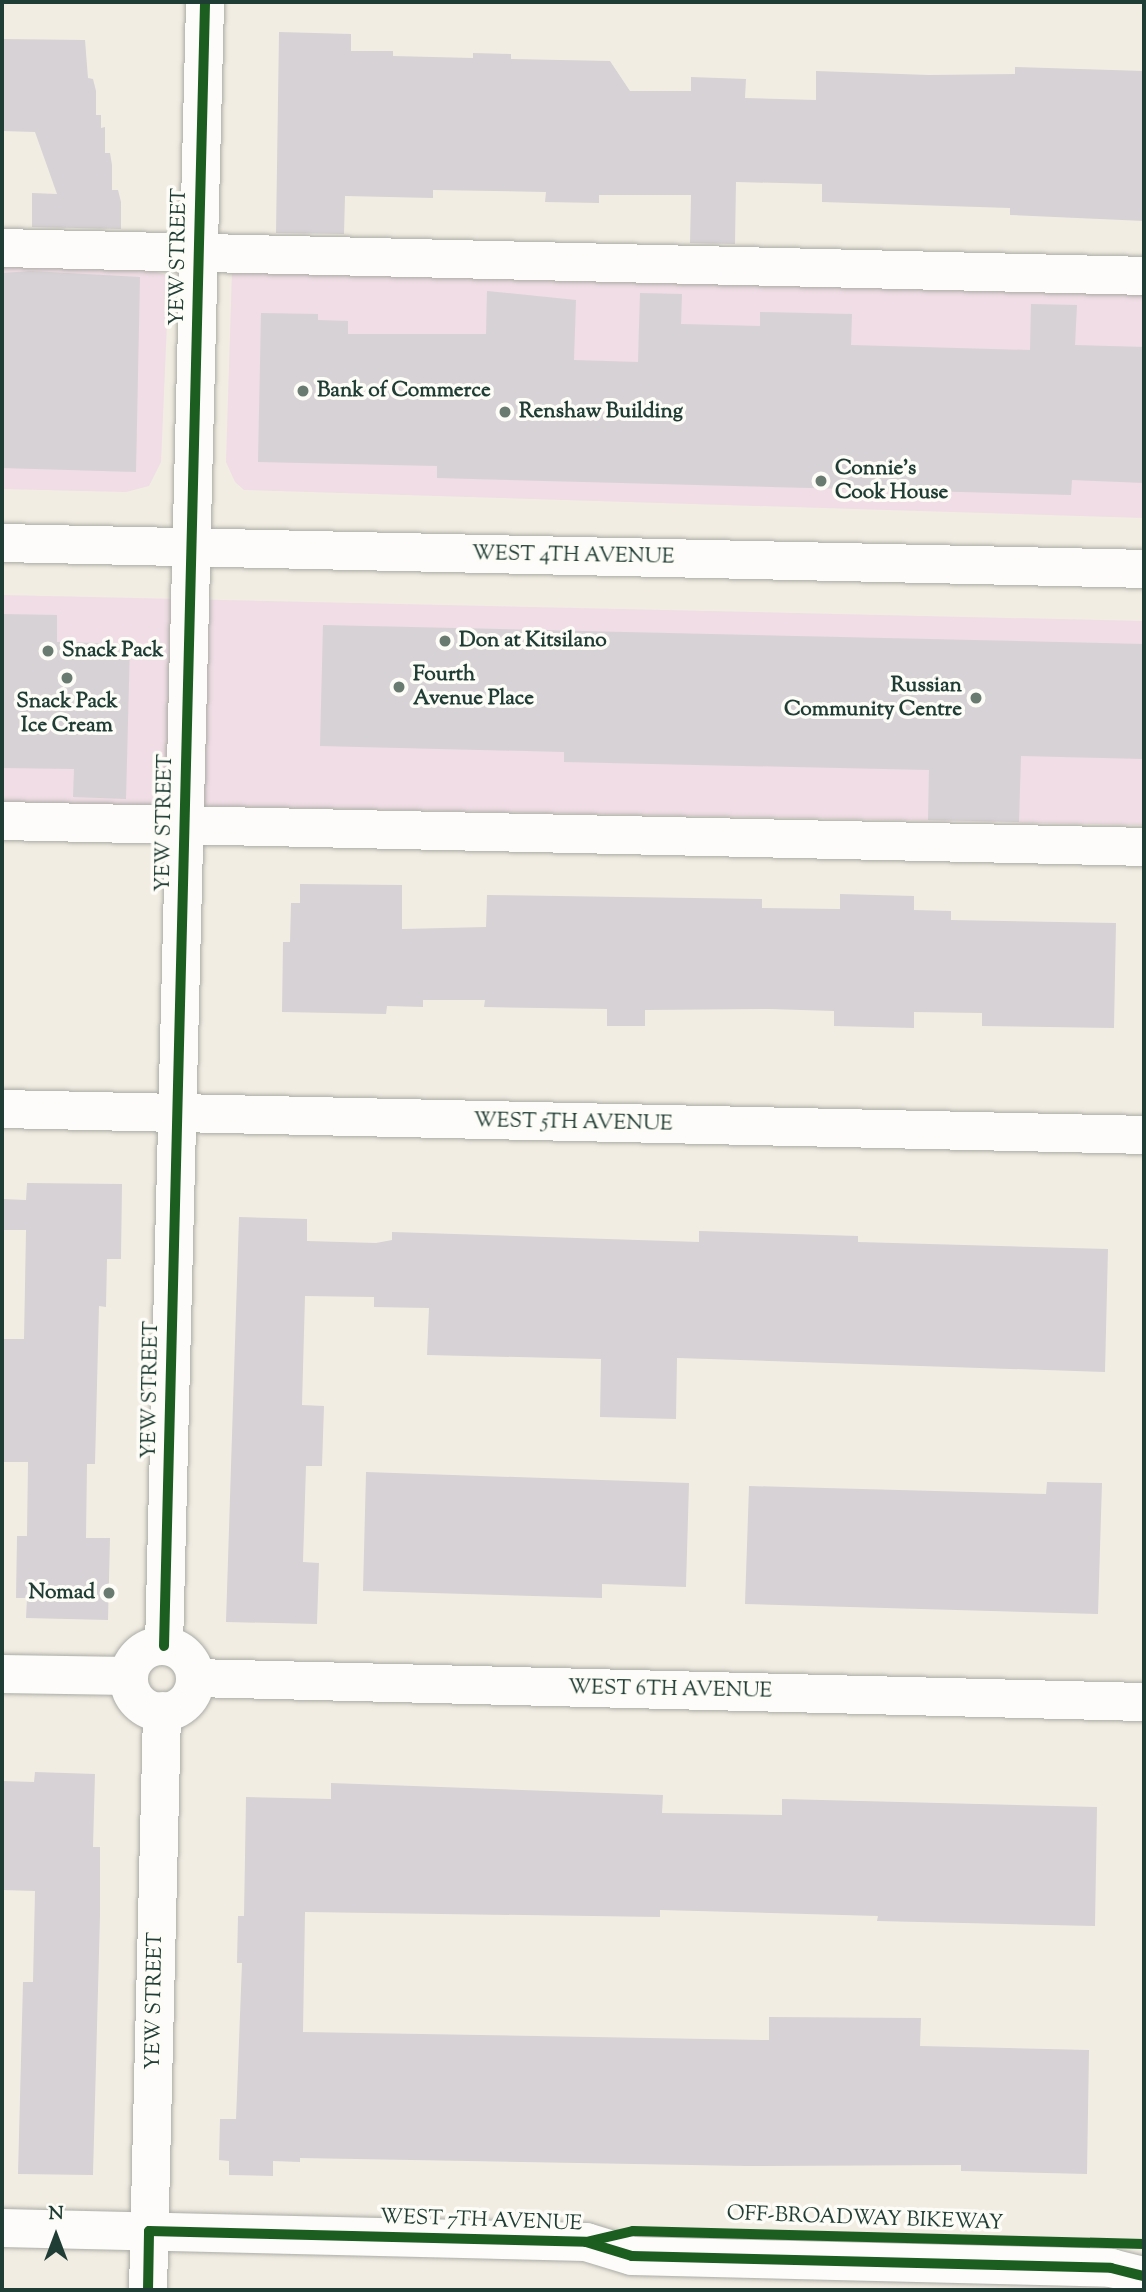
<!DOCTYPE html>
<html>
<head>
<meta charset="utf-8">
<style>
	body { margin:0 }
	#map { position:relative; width:1146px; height:2292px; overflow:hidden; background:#f2ede3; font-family:"Sorts Mill Goudy",serif }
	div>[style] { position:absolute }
	.built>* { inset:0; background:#f0dde5 }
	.building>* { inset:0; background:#d7d2d5 }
	.roads { filter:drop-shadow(0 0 2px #aaaca5) drop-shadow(0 0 2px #aaaca5) }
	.minor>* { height:38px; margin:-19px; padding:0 19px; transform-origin:19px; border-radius:19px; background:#fdfcfb }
	.minor>.ring { margin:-19px; padding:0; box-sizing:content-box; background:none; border:38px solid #fdfcfb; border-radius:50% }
	.major>* { height:38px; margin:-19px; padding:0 19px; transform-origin:19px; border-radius:19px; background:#fdfcfb }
	.cycleway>* { height:10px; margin:-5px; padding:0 5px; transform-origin:5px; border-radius:5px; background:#1b5e20 }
	.dots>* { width:19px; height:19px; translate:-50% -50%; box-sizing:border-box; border:4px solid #fdfcf7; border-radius:50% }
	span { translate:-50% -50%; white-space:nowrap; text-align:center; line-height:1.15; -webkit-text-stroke:7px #fdfcf7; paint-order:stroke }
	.street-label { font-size:21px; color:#1f3d34 }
	.poi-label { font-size:21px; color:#1f3d34; font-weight:700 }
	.left { translate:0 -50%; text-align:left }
	.right { translate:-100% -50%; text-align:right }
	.frame { position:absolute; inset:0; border:4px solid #1f3d34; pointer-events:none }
	.north { position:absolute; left:21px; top:2201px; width:70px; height:70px; -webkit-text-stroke:5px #fdfcf7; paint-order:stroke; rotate:0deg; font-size:19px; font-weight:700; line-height:28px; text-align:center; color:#1f3d34 }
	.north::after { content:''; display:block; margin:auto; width:24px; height:32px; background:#1f3d34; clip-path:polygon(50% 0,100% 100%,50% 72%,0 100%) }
</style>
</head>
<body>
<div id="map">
	<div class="built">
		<div style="clip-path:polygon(2px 265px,144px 268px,169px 276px,161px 462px,149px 486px,126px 492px,2px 489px)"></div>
		<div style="clip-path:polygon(232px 272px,1144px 288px,1144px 518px,244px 490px,235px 482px,226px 462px)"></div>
		<div style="clip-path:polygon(2px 595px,1144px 621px,1144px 825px,2px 802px)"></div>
	</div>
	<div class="building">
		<div style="clip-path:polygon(279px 32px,351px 34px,351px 51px,393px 51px,393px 56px,473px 58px,473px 53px,511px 54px,511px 59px,610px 61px,630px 91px,691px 91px,691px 77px,746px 79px,745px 98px,816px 100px,816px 71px,929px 75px,1015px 74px,1015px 67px,1144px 71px,1144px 221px,1010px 215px,1010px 208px,822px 202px,822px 184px,736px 182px,735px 244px,690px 243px,691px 195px,599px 195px,599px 203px,545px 202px,546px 192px,433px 190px,433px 198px,345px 196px,344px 234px,276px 233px)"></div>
		<div style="clip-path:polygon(2px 39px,85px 40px,88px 78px,93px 79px,96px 91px,96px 115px,101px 115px,101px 128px,105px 127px,105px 153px,110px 153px,112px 165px,112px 190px,118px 190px,121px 202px,121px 229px,32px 227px,32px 193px,57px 194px,35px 132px,2px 131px)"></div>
		<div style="clip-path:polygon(31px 271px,140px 277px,136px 472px,2px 468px,2px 273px)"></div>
		<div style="clip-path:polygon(487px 291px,576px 300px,574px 360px,638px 362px,640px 293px,682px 294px,681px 324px,760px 326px,760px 312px,852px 314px,851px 345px,1030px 350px,1031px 304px,1077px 305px,1075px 345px,1144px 347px,1144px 483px,1072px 480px,1071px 495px,437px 478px,437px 466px,258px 462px,261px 313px,318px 314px,318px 320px,348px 321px,348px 334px,486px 334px)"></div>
		<div style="clip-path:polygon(2px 614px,57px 615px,57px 642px,130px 644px,126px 799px,73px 797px,74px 769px,2px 768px)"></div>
		<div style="clip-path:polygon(323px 625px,1144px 644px,1144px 759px,1021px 756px,1019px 822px,928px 820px,929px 770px,564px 762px,564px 752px,320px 746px)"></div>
		<div style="clip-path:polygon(300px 884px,402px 885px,402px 929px,486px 927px,487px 895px,762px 899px,762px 908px,840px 909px,840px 894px,914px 896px,914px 910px,951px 911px,951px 920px,1116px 923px,1114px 1028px,982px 1026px,982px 1013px,914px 1012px,914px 1028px,834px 1026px,834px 1011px,769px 1009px,645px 1010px,645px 1026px,607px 1026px,607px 1009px,484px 1007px,485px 1000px,423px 1000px,423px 1007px,387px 1006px,386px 1014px,282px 1012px,283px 942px,290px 942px,291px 903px,300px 903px)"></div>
		<div style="clip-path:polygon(27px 1183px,122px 1184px,121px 1259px,107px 1259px,106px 1307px,99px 1306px,95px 1464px,87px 1464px,86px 1538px,110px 1538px,108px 1620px,26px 1618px,27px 1598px,16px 1598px,17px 1536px,27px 1536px,28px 1462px,2px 1462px,2px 1339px,24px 1339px,26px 1230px,2px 1230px,2px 1199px,26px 1200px)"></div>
		<div style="clip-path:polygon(239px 1217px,307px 1219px,307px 1241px,376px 1243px,392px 1240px,392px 1232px,699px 1242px,699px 1231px,858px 1236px,858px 1242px,1108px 1249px,1105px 1372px,677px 1358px,676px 1419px,600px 1417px,601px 1359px,427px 1355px,429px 1308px,374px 1307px,374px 1297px,305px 1296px,302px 1405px,324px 1406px,322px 1466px,306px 1466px,303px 1562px,319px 1563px,317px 1624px,226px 1622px)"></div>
		<div style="clip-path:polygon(366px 1472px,689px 1483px,686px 1587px,602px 1584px,602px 1598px,363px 1591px)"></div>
		<div style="clip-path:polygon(1047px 1482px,1102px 1483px,1098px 1614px,745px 1604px,749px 1486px,1046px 1494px)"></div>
		<div style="clip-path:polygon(35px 1772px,95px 1774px,93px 1847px,100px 1847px,100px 1916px,93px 2175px,18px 2174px,23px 1982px,33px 1982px,35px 1891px,2px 1890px,2px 1781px,34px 1782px)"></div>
		<div style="clip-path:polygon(331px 1783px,663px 1795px,662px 1813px,782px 1815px,782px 1799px,1097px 1807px,1095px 1926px,877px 1921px,878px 1916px,660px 1910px,660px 1917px,305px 1912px,303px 2032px,769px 2040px,769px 2017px,921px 2018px,920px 2046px,1089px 2050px,1087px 2174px,961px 2171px,961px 2165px,747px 2166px,300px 2158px,300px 2162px,273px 2161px,273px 2176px,229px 2175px,229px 2161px,219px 2160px,220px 2119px,236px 2119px,242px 1963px,237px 1963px,238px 1916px,244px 1916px,246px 1797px,331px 1799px)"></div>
	</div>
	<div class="roads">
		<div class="minor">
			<div style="left:2px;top:248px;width:1142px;rotate:1.4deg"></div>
			<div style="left:2px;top:821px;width:1142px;rotate:1.3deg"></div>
			<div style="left:2px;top:1109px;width:1142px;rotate:1.3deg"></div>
			<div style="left:164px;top:1646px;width:1645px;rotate:-88.57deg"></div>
			<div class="ring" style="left:129px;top:1646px;width:28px;height:28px"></div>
			<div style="left:2px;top:1674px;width:127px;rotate:0.9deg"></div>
			<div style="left:195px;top:1678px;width:949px;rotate:1.45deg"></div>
			<div style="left:2px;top:2228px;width:584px;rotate:1.37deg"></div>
			<div style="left:586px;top:2242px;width:48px;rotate:16.9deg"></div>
			<div style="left:632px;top:2256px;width:479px;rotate:1.4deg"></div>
			<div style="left:1111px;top:2268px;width:34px;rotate:14deg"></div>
			<div style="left:148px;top:2290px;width:579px;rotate:-88.61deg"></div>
		</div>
		<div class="major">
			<div style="left:2px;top:543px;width:1142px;rotate:1.3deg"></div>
		</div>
	</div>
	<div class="cycleway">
		<div style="left:164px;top:1646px;width:1645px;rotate:-88.57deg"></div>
		<div style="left:586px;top:2242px;width:48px;rotate:-13.2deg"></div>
		<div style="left:633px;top:2231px;width:511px;rotate:1.46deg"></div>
		<div style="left:148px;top:2290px;width:59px;rotate:-89deg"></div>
		<div style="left:149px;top:2231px;width:437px;rotate:1.4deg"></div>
		<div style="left:586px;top:2242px;width:48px;rotate:16.9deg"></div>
		<div style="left:632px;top:2256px;width:479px;rotate:1.4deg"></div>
		<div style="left:1111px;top:2268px;width:34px;rotate:14deg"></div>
	</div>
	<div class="dots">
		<div style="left:303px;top:391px;background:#697b71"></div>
		<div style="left:505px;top:412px;background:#697b71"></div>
		<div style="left:821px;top:481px;background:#697b71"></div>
		<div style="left:445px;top:641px;background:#697b71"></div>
		<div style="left:48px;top:651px;background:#697b71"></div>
		<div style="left:67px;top:678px;background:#697b71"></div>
		<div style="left:399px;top:687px;background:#697b71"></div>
		<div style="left:976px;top:698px;background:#697b71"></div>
		<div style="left:109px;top:1593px;background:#697b71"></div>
	</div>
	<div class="street-label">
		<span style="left:179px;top:257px;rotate:-89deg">YEW STREET</span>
		<span style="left:573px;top:556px;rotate:1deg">WEST 4TH AVENUE</span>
		<span style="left:165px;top:823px;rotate:-89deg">YEW STREET</span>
		<span style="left:573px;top:1123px;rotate:1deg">WEST 5TH AVENUE</span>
		<span style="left:151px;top:1390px;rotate:-89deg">YEW STREET</span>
		<span style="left:670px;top:1690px;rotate:1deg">WEST 6TH AVENUE</span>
		<span style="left:155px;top:2001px;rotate:-89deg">YEW STREET</span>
		<span style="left:865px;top:2219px;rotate:2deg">OFF-BROADWAY BIKEWAY</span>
		<span style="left:481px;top:2221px;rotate:2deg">WEST 7TH AVENUE</span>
	</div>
	<div class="poi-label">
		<span class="left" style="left:317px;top:391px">Bank of Commerce</span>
		<span class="left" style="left:519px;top:412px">Renshaw Building</span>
		<span class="left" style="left:835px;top:481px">Connie's<br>Cook House</span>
		<span class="left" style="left:459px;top:641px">Don at Kitsilano</span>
		<span class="left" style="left:62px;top:651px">Snack Pack</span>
		<span class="left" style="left:413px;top:687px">Fourth<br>Avenue Place</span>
		<span class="right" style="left:962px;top:698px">Russian<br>Community Centre</span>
		<span style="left:67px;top:714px">Snack Pack<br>Ice Cream</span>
		<span class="right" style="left:95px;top:1593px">Nomad</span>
	</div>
	<div class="frame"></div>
	<div class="north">N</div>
</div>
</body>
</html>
